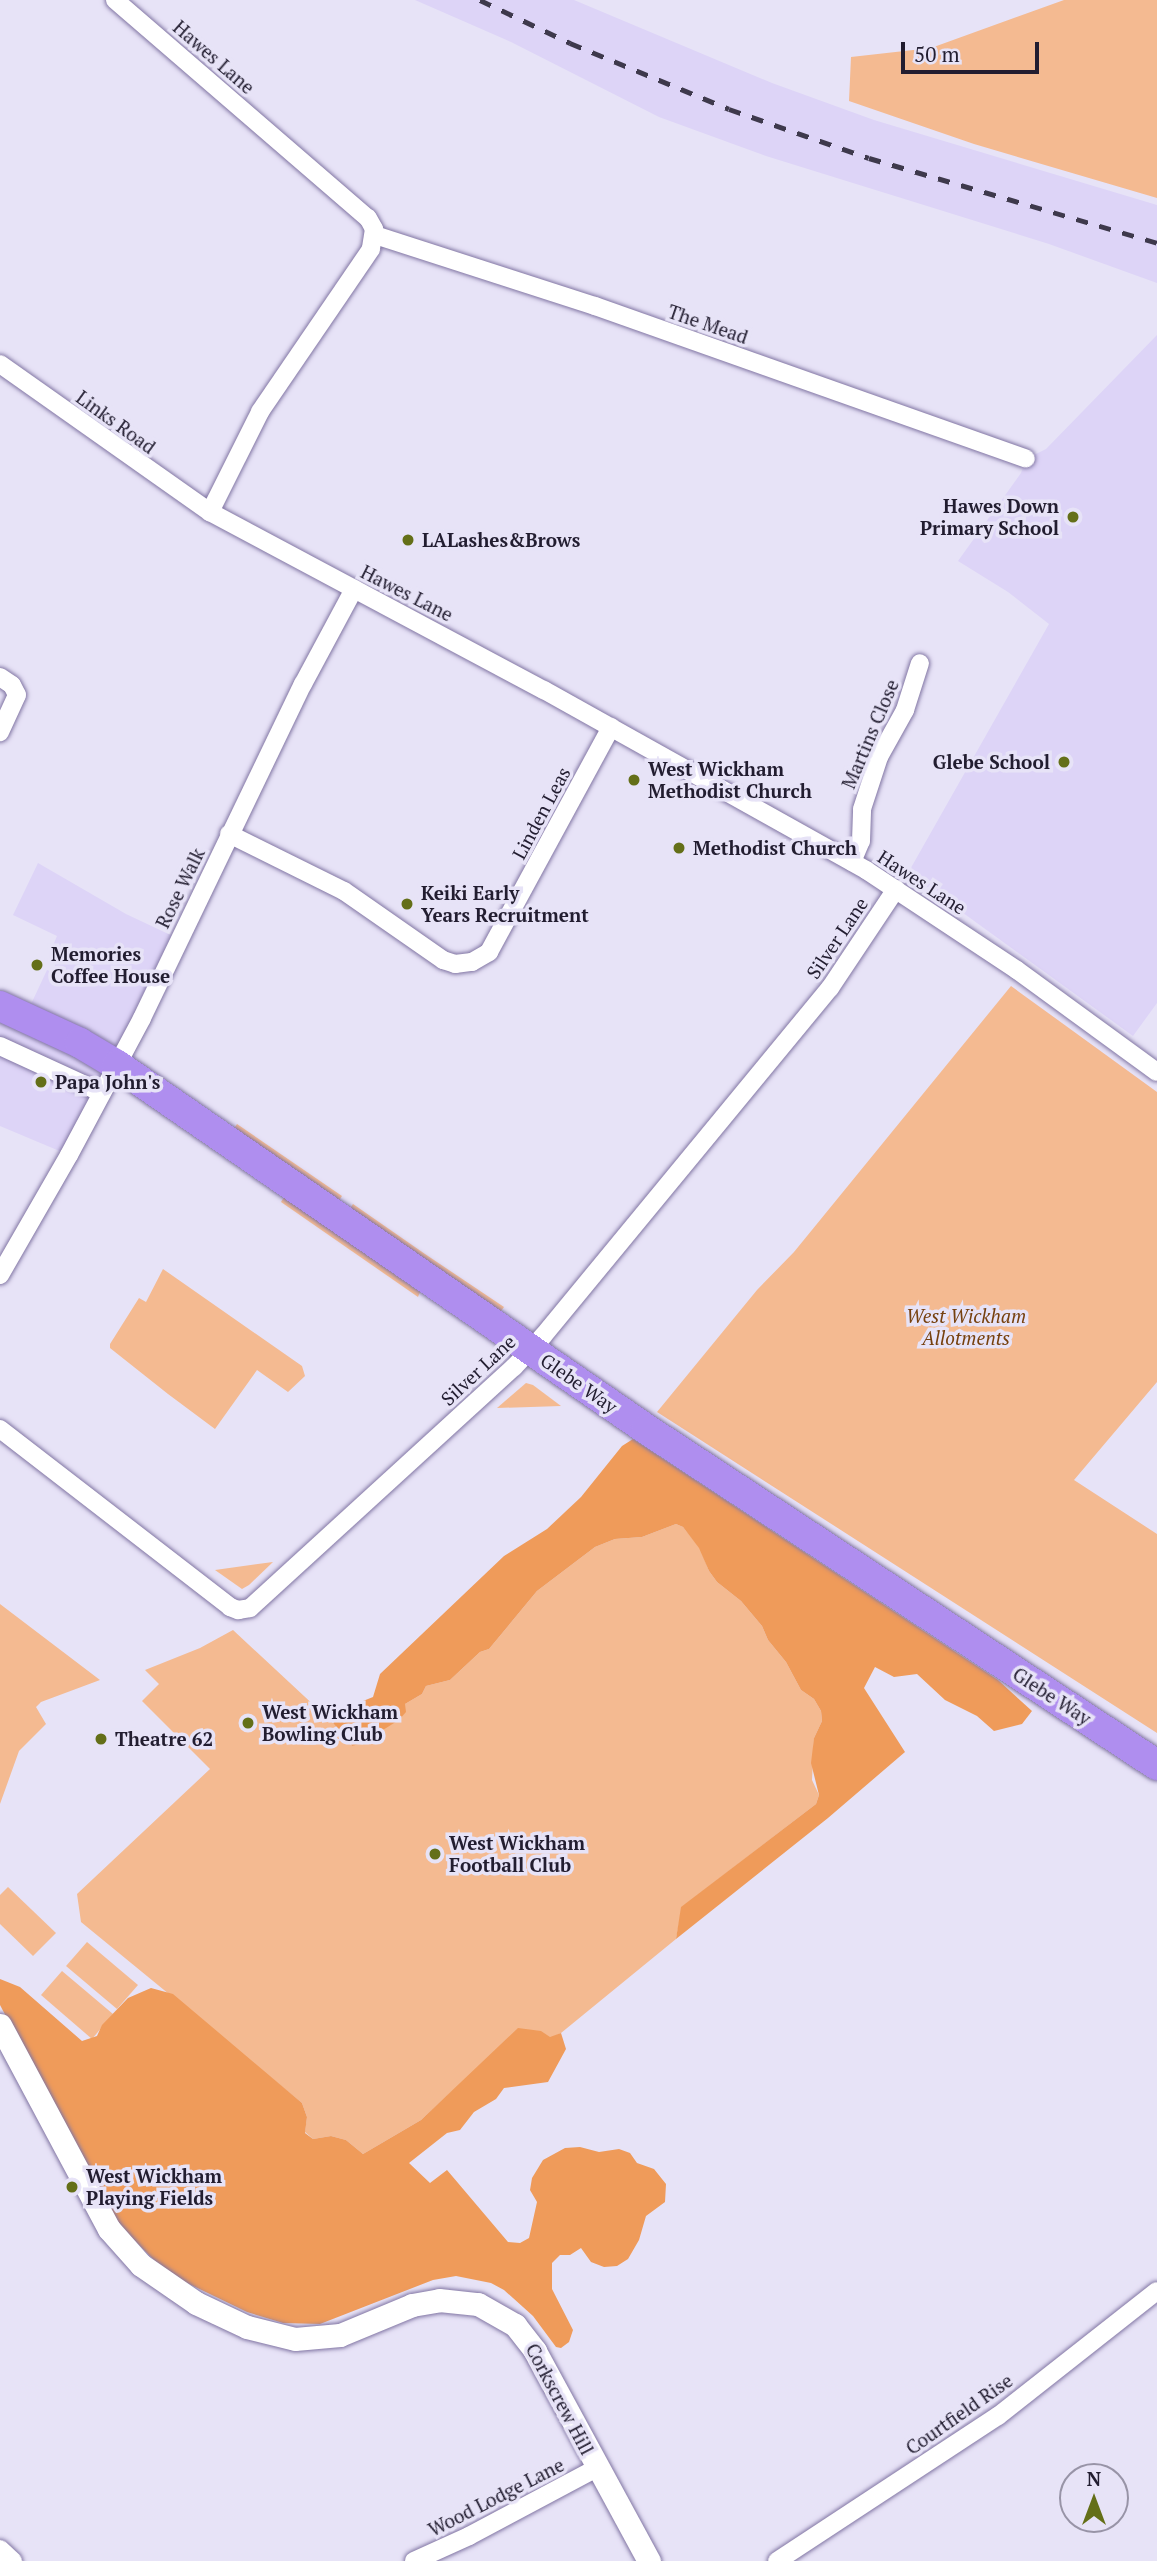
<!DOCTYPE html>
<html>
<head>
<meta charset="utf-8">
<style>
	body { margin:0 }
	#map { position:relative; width:1157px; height:2561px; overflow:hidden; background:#e7e3f7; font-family:"PT Serif",serif }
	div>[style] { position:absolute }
	.built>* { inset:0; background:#ddd4f7 }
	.green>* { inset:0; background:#f4ba91 }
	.forest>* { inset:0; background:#ef9b5a }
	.roads { filter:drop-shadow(0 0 2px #8175a3) drop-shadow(0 0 2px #8175a3) }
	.minor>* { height:18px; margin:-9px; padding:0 9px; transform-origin:9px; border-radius:9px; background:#fff }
	.tertiary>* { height:23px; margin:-11.5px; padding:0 11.5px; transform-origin:11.5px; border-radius:11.5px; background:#fff }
	.trunk>* { height:30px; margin:-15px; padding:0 15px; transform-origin:15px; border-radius:15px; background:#af8eef }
	.rail>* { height:5px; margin-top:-2.5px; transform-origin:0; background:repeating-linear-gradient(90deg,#3e394c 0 12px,transparent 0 24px) }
	.dots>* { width:19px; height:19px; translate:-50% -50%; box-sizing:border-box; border:4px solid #e7e3f7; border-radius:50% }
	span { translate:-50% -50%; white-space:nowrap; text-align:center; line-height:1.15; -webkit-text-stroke:7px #e7e3f7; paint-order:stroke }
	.street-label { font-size:19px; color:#221d30 }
	.poi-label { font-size:19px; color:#221d30; font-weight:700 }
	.right { translate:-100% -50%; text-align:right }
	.left { translate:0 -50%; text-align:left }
	.park-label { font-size:19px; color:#76400e; font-style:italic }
	.north { position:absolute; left:1059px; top:2463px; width:70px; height:70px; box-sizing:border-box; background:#e7e3f7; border:2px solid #9894a7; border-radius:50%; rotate:0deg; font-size:19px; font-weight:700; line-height:28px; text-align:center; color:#221d30 }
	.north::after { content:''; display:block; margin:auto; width:24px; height:32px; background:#646f18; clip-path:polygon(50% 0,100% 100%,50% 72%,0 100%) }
	.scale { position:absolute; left:901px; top:42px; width:138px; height:32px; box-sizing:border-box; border:4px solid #221d30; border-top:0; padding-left:9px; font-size:21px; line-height:24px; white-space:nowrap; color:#221d30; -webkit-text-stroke:5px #e7e3f7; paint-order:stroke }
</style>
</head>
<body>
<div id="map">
	<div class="built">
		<div style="clip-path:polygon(415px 0,574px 0,772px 83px,874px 120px,1157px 205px,1157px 283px,1049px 244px,766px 156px,659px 117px,511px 42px)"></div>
		<div style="clip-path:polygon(1157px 335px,1157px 1003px,1133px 1036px,908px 873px,1049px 624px,1008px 592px,958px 561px,1021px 473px,1026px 459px,1046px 449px)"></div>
		<div style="clip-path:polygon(38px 863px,126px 914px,179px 939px,69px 1155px,0 1126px,0 1006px,25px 1017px,47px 970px,52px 972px,61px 952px,52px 948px,57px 936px,13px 915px)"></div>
	</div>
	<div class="green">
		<div style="clip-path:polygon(1064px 0,1157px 0,1157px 198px,974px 144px,849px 101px,851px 57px,931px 48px)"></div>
		<div style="clip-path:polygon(1011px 986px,1157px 1092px,1157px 1382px,1074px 1480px,1157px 1534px,1157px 1733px,657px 1412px,757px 1290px,794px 1252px)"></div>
		<div style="clip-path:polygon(237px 1124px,342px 1196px,338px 1202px,233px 1130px)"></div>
		<div style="clip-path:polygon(284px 1197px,420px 1292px,418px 1297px,281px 1202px)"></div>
		<div style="clip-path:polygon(353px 1204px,425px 1254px,504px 1307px,501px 1311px,448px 1278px,349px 1210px)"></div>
		<div style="clip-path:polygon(163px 1269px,302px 1366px,305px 1376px,288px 1392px,257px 1370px,215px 1429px,168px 1394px,110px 1348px,110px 1344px,139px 1298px,146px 1302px)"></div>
		<div style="clip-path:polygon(526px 1383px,533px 1385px,561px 1406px,497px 1408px)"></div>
		<div style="clip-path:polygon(676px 1524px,683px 1527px,700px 1548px,709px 1571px,717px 1582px,741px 1601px,762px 1626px,768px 1640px,786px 1662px,801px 1690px,814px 1699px,821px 1711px,822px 1721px,814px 1738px,812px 1780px,819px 1795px,816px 1804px,682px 1907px,676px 1939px,561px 2033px,451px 2092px,421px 2120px,363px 2154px,346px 2140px,331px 2136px,313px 2139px,305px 2132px,307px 2117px,302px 2103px,81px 1922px,77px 1894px,210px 1769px,142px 1701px,159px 1684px,145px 1670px,200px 1648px,233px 1630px,333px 1723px,352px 1746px,399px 1720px,405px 1704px,422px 1694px,426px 1686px,450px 1680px,480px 1652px,489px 1649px,537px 1591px,595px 1547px,615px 1539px,642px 1537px)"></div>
		<div style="clip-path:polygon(273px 1562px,249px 1585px,242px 1589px,215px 1570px)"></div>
		<div style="clip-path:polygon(0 1604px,100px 1680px,41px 1702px,36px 1707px,46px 1724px,19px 1751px,0 1804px)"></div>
		<div style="clip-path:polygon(8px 1887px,56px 1933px,33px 1956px,0 1924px,0 1895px)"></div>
		<div style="clip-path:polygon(87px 1942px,138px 1985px,117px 2009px,66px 1966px)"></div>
		<div style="clip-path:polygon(62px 1971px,113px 2014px,92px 2039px,41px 1995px)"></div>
	</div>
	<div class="forest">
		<div style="clip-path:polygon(633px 1439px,998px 1680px,1032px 1711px,1022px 1724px,994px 1731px,977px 1716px,945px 1700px,917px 1674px,894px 1677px,875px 1667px,864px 1688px,905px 1752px,828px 1818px,676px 1939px,681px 1907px,816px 1804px,819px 1795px,811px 1763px,814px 1738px,822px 1721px,821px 1711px,814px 1699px,801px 1690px,786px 1662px,768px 1640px,762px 1626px,741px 1601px,717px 1582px,709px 1571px,699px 1548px,683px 1527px,676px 1524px,642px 1537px,615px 1539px,595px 1547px,537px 1591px,489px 1649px,480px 1652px,450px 1680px,426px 1686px,422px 1694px,405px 1704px,406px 1712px,399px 1720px,362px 1743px,352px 1746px,333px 1723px,344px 1715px,360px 1710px,363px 1701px,373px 1697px,380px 1674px,504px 1556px,547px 1529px,581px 1497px,622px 1446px)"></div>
		<div style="clip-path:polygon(0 1979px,20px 1987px,82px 2041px,97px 2036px,102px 2025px,128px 1998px,151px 1988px,173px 1994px,302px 2103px,307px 2117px,305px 2133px,313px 2139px,331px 2136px,346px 2140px,363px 2154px,421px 2120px,518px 2028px,541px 2031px,550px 2037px,561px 2033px,566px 2049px,548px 2082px,504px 2088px,496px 2099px,474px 2112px,460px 2130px,447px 2133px,409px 2163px,430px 2183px,447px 2170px,508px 2242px,520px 2243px,529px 2238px,537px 2202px,530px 2190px,532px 2178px,543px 2160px,565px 2148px,580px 2147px,599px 2152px,619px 2149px,630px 2153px,637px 2163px,654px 2169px,666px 2184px,665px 2202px,646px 2216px,639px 2240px,628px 2259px,617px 2266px,604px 2267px,591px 2262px,581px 2248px,570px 2255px,560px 2255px,552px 2263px,552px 2289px,573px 2330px,569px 2342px,561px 2348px,556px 2347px,533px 2316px,504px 2290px,491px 2283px,456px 2276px,433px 2280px,320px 2324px,283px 2323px,247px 2312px,185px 2282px,159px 2265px,113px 2219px,0 2005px)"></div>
	</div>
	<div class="roads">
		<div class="minor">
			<div style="left:115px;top:0;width:334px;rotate:40.8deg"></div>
			<div style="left:368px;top:218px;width:13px;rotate:61deg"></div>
			<div style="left:374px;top:229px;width:20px;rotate:99deg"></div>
			<div style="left:371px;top:249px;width:197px;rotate:124.3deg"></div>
			<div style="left:260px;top:412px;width:112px;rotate:116.6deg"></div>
			<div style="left:210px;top:512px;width:378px;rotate:28.1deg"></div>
			<div style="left:544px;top:690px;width:369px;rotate:29.2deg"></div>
			<div style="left:866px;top:870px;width:181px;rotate:33.5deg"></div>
			<div style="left:1017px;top:970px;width:173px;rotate:36.1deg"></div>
			<div style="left:375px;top:235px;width:231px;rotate:17.9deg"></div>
			<div style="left:595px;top:306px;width:457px;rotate:19.5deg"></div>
			<div style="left:0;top:364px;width:257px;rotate:35.2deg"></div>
			<div style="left:0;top:677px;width:14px;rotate:34deg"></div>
			<div style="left:12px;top:685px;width:11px;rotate:63deg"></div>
			<div style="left:17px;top:695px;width:41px;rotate:114.7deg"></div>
			<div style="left:229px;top:834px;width:128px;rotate:26.4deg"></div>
			<div style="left:344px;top:891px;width:121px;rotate:34.9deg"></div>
			<div style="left:443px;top:960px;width:13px;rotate:18deg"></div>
			<div style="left:455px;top:964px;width:17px;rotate:-7deg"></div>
			<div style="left:472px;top:962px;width:20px;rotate:-30deg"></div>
			<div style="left:489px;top:952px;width:256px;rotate:-61.5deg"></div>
			<div style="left:852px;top:862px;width:23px;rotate:-67deg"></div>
			<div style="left:861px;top:841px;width:32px;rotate:-88deg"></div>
			<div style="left:862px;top:809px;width:55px;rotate:-71.9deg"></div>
			<div style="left:879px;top:757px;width:54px;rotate:-61deg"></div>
			<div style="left:905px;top:710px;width:49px;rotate:-72.3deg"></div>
			<div style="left:0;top:1046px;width:112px;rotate:24.7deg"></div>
			<div style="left:0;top:1275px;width:138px;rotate:-60.1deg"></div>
			<div style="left:69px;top:1155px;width:155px;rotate:-61.9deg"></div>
			<div style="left:142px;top:1018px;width:371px;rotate:-64.3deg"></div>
			<div style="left:303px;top:684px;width:108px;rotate:-61.8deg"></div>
			<div style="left:0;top:1429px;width:291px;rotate:37.7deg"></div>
			<div style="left:230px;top:1607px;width:9px;rotate:21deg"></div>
			<div style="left:238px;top:1610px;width:12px;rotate:-9deg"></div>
			<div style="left:250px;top:1608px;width:357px;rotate:-42.4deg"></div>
			<div style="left:514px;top:1367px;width:42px;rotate:-46.9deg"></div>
			<div style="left:543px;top:1336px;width:451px;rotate:-50.5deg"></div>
			<div style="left:830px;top:988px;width:119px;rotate:-56.3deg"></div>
			<div style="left:0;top:2549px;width:18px;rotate:43deg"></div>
			<div style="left:414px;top:2561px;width:60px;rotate:-24.4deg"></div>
			<div style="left:469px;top:2536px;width:145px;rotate:-28deg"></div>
			<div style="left:777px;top:2561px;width:264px;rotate:-33.3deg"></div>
			<div style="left:998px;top:2416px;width:202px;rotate:-38.2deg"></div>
		</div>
		<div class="tertiary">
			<div style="left:0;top:2025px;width:231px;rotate:61.9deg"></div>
			<div style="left:109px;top:2229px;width:48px;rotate:48.4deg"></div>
			<div style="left:141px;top:2265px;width:67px;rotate:34.6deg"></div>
			<div style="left:196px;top:2303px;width:56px;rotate:25.2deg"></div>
			<div style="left:247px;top:2327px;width:49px;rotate:14deg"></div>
			<div style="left:295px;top:2339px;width:45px;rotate:-5.1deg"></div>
			<div style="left:340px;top:2335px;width:78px;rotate:-22.6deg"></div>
			<div style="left:412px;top:2305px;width:27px;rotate:-10deg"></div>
			<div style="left:439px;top:2300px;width:39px;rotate:6deg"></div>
			<div style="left:478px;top:2304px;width:43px;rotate:29.6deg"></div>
			<div style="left:515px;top:2325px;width:33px;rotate:52deg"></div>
			<div style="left:535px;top:2351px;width:239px;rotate:61.5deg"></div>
		</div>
		<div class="trunk">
			<div style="left:0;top:1006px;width:88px;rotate:24.8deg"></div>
			<div style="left:80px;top:1043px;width:43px;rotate:30.7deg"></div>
			<div style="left:117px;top:1065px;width:642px;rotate:34.53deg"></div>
			<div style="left:646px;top:1429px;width:612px;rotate:33.33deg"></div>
		</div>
	</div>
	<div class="rail">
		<div style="left:480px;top:0;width:100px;rotate:25.5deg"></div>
		<div style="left:570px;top:43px;width:172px;rotate:22.5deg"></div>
		<div style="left:729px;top:109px;width:148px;rotate:19.3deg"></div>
		<div style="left:869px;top:158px;width:300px;rotate:16.4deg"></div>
	</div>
	<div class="dots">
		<div style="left:1073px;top:517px;background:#646f18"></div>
		<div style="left:408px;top:540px;background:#646f18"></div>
		<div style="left:1064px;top:762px;background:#646f18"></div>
		<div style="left:634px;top:780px;background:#646f18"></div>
		<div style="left:679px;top:848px;background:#646f18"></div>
		<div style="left:407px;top:904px;background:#646f18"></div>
		<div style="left:37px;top:965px;background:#646f18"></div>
		<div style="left:41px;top:1082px;background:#646f18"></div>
		<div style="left:248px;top:1723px;background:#646f18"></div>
		<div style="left:101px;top:1739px;background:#646f18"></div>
		<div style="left:435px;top:1854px;background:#646f18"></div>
		<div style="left:72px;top:2187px;background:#646f18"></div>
	</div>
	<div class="street-label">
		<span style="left:214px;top:57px;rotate:41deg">Hawes Lane</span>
		<span style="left:708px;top:324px;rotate:19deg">The Mead</span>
		<span style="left:116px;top:422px;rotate:36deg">Links Road</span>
		<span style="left:407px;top:593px;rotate:27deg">Hawes Lane</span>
		<span style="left:870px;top:734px;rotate:-67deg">Martins Close</span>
		<span style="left:541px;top:813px;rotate:-62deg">Linden Leas</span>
		<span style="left:922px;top:882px;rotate:33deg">Hawes Lane</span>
		<span style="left:180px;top:888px;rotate:-64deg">Rose Walk</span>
		<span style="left:837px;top:938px;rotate:-56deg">Silver Lane</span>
		<span style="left:478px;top:1370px;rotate:-43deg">Silver Lane</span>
		<span style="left:579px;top:1383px;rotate:35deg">Glebe Way</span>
		<span style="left:1052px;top:1696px;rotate:33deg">Glebe Way</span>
		<span style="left:560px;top:2399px;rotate:62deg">Corkscrew Hill</span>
		<span style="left:959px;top:2414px;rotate:-35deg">Courtfield Rise</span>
		<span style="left:496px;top:2497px;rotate:-27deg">Wood Lodge Lane</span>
	</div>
	<div class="poi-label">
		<span class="right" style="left:1059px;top:517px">Hawes Down<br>Primary School</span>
		<span class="left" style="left:422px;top:540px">LALashes&amp;Brows</span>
		<span class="right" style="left:1050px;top:762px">Glebe School</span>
		<span class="left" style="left:648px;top:780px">West Wickham<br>Methodist Church</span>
		<span class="left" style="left:693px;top:848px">Methodist Church</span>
		<span class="left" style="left:421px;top:904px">Keiki Early<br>Years Recruitment</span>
		<span class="left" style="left:51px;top:965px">Memories<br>Coffee House</span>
		<span class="left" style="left:55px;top:1082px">Papa John's</span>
		<span class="left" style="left:262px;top:1723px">West Wickham<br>Bowling Club</span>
		<span class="left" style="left:115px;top:1739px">Theatre 62</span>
		<span class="left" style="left:449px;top:1854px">West Wickham<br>Football Club</span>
		<span class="left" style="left:86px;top:2187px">West Wickham<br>Playing Fields</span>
	</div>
	<div class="park-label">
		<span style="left:966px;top:1327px">West Wickham<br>Allotments</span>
	</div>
	<div class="north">N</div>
	<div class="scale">50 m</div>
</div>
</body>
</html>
